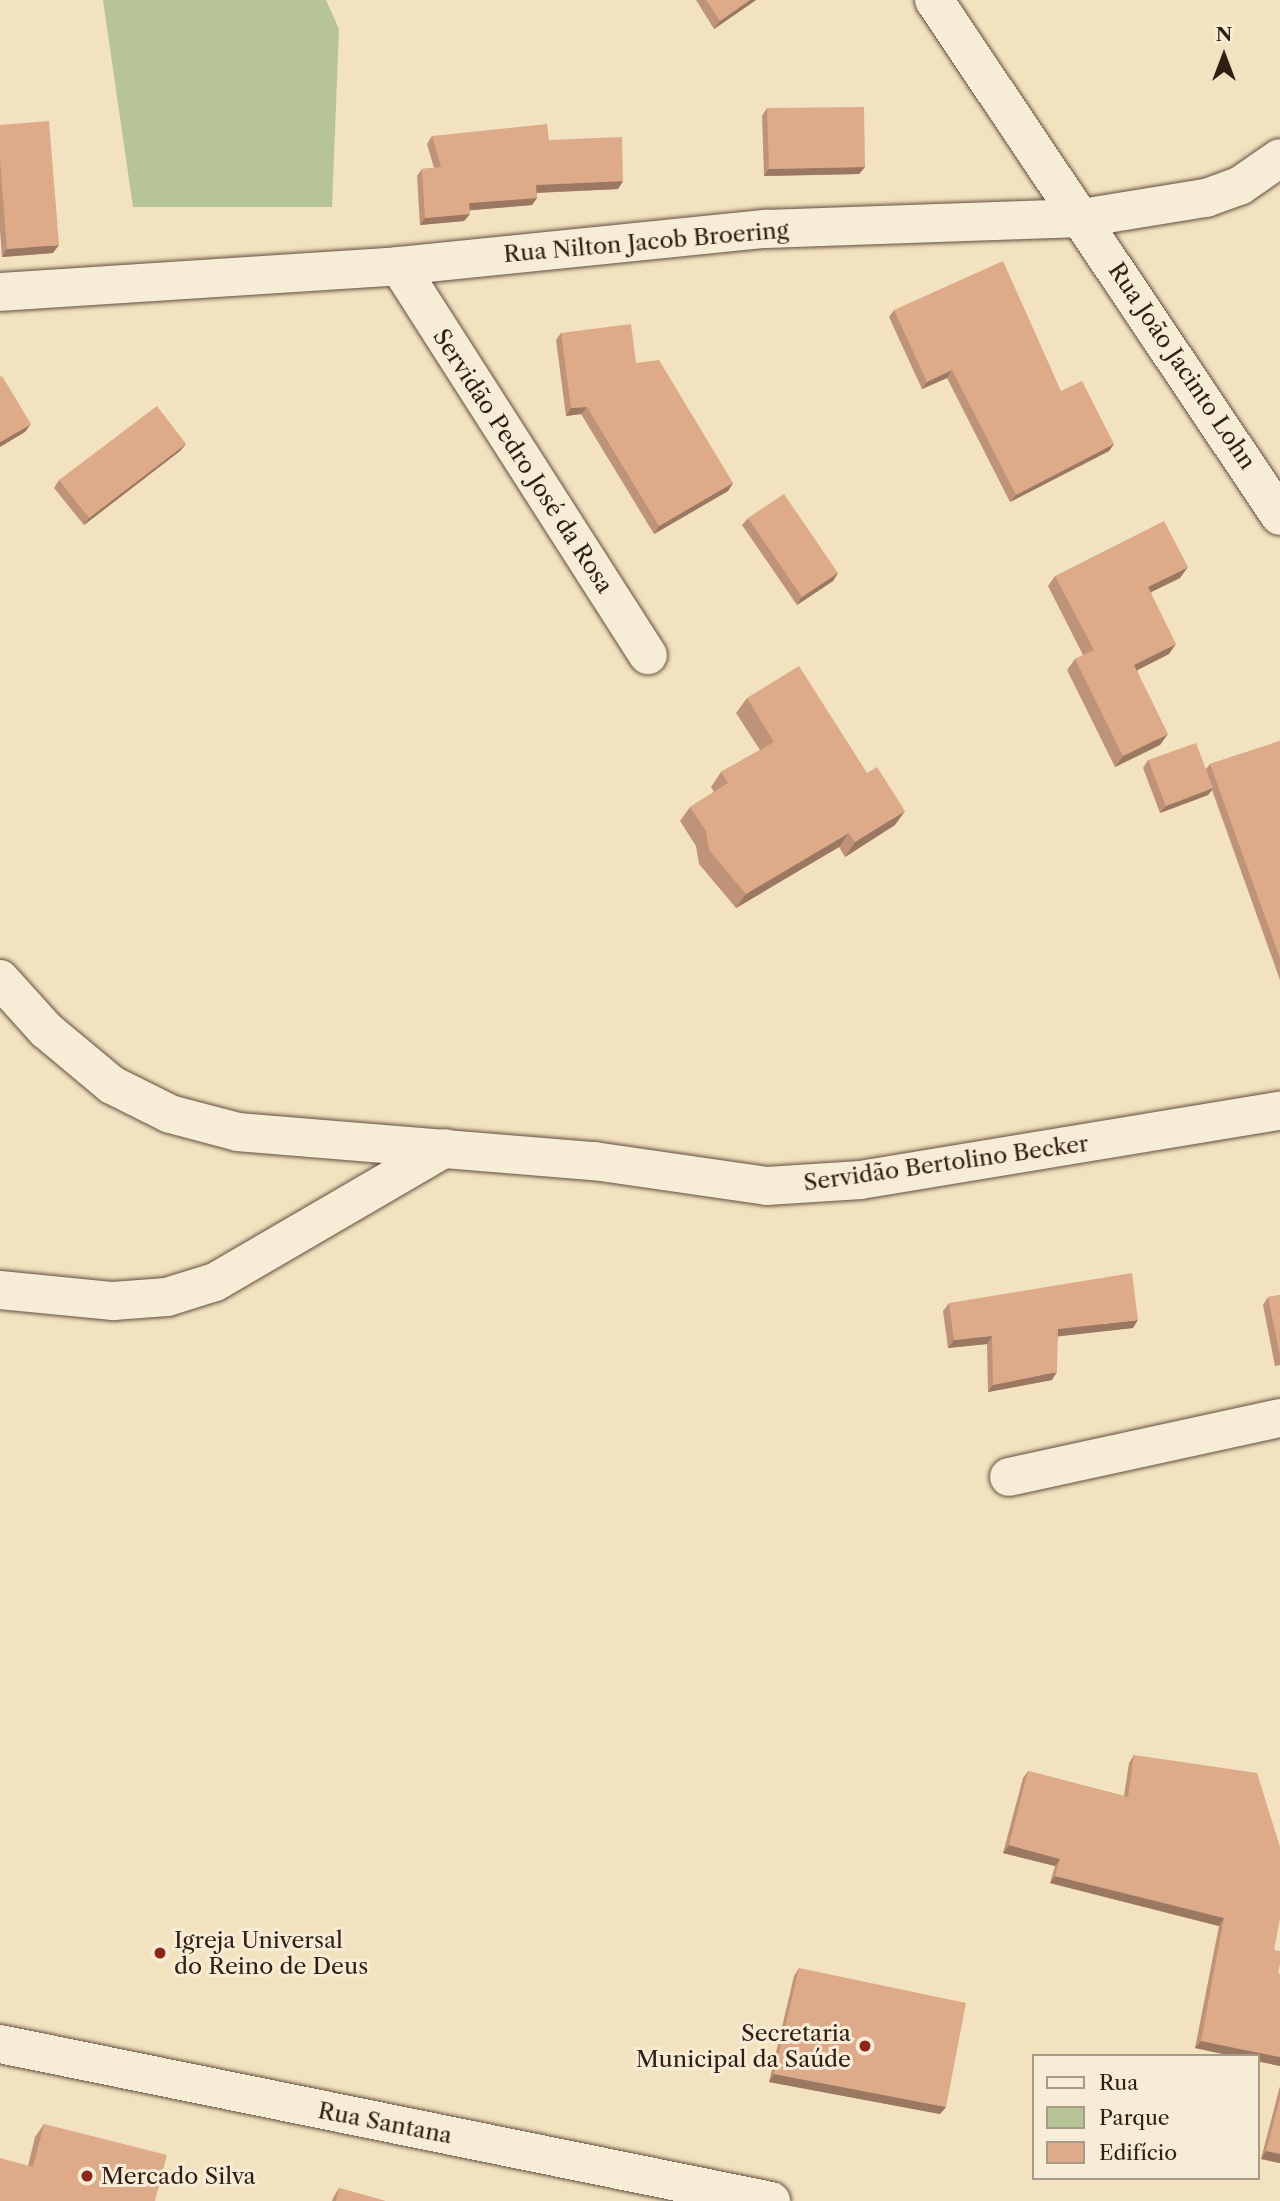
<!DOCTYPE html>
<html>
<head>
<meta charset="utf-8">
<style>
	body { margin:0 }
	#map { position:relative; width:1280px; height:2201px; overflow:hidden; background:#f3e2bf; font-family:"Libre Caslon Text",serif }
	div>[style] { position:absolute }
	.green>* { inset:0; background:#b7c495 }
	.roads { filter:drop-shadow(0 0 2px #624f40) drop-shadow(0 0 2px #624f40) }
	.minor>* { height:38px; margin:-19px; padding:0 19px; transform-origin:19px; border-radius:19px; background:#f7ecd5 }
	.secondary>* { height:38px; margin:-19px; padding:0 19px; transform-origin:19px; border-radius:19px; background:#f7ecd5 }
	.wall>* { inset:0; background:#be9377 }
	.shaded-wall>* { inset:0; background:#9b7861 }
	.building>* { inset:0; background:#ddab8a }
	.dots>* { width:19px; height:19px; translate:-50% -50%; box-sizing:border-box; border:4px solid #f7ecd5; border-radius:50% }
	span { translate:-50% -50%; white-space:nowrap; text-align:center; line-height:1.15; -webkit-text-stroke:6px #f7ecd5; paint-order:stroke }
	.street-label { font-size:23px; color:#321e15 }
	.poi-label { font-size:23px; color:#321e15 }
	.left { translate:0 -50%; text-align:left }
	.right { translate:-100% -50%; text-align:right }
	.legend { position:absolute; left:1032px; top:2054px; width:228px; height:126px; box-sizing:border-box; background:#f7ecd5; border:2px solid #a89a88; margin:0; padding:9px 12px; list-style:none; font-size:21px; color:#321e15 }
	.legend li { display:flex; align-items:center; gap:14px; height:35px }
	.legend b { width:35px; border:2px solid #a89a88 }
	.north { position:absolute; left:1189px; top:21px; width:70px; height:70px; -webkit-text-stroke:5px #f7ecd5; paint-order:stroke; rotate:0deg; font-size:19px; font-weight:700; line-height:28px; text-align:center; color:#321e15 }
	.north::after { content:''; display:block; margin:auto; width:24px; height:32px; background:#321e15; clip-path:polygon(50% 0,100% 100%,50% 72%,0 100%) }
</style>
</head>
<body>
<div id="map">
	<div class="green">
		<div style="clip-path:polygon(103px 0,326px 0,339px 29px,332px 207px,133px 207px)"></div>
	</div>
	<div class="roads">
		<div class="minor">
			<div style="left:934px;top:0;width:621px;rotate:56.16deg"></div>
			<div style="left:399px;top:266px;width:462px;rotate:57.4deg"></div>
			<div style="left:0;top:292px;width:400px;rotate:-3.7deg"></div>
			<div style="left:399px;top:266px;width:368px;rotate:-5.8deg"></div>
			<div style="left:765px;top:229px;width:317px;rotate:-2deg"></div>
			<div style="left:1082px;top:218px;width:126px;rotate:-9.2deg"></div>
			<div style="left:1206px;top:198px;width:37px;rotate:-20deg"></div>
			<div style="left:1241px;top:185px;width:47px;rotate:-34.7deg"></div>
			<div style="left:0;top:979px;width:69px;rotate:48deg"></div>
			<div style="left:46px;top:1030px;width:86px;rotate:39.8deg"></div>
			<div style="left:112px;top:1085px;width:65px;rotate:26.6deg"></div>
			<div style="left:170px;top:1114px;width:70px;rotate:14.8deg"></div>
			<div style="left:238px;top:1132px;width:357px;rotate:4.7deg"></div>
			<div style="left:594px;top:1161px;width:175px;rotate:8.2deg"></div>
			<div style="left:767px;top:1186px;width:94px;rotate:-3.7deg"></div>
			<div style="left:861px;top:1180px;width:425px;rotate:-9.4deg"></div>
			<div style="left:0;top:1290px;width:114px;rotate:5.6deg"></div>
			<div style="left:113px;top:1301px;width:54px;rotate:-4.2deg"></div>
			<div style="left:167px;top:1297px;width:50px;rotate:-17.4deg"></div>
			<div style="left:215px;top:1282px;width:266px;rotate:-30.2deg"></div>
			<div style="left:1009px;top:1477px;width:277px;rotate:-12.3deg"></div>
		</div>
		<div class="secondary">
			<div style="left:0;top:2044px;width:787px;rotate:11.51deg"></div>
		</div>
	</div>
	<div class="wall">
		<div style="clip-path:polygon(696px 0,756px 0,714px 29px)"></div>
		<div style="clip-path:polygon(767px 108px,865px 167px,859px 174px,764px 176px,762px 116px)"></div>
		<div style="clip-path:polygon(0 125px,53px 253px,2px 257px,0 230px)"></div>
		<div style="clip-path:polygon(432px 136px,549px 140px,623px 181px,618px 189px,537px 193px,537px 198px,532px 205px,469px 210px,470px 214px,464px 221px,420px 225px,417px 176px,422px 169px,434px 168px,427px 144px)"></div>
		<div style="clip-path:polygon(894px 310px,1061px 391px,1114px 444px,1109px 451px,1010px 502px,947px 378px,922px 389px,889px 317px)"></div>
		<div style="clip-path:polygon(561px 333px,636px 363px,733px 483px,728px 491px,654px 534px,581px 414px,566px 416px,556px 340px)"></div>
		<div style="clip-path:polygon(186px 444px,180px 451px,84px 525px,54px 488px,59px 480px)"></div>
		<div style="clip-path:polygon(748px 518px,838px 573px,833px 581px,797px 605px,742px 525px)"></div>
		<div style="clip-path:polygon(1055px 576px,1180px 578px,1151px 592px,1169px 654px,1137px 670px,1160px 745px,1115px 767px,1067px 670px,1075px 659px,1083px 655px,1048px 586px)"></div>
		<div style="clip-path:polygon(747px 698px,895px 825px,845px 857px,839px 847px,736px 908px,699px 864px,696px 846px,680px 821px,690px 807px,714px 792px,711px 787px,721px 772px,760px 750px,736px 713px)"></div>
		<div style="clip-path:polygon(1280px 741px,1280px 980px,1212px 790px,1208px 795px,1160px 813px,1143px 768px,1148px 760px,1206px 769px,1210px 764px)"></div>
		<div style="clip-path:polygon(1280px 1295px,1280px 1365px,1275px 1366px,1263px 1305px,1268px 1297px)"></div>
		<div style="clip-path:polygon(949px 1303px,1133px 1328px,1058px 1336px,1052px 1380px,988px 1392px,987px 1344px,948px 1348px,943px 1311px)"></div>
		<div style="clip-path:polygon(1134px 1755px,1274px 1950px,1278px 1973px,1280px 1974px,1280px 2066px,1195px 2048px,1219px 1926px,1050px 1883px,1055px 1866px,1003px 1853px,1023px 1778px,1028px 1771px,1124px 1796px,1129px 1763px)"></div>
		<div style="clip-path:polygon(799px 1968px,946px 2107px,940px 2114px,769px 2082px,794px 1976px)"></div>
		<div style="clip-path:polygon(1280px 2086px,1280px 2163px,1261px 2159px)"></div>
		<div style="clip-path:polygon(44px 2124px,155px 2201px,28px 2166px,35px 2137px)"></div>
		<div style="clip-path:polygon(339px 2188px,385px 2201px,332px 2201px,334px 2196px)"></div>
	</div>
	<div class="shaded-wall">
		<div style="clip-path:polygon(750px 0,756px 0,714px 29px,720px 21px)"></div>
		<div style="clip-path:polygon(865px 167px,859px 174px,764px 176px,769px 169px)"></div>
		<div style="clip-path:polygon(623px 181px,618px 189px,530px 193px,536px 185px)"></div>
		<div style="clip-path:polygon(537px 198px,532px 205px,463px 211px,469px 203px)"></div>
		<div style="clip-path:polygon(470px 214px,464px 221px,420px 225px,425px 218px)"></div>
		<div style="clip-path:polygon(59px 245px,53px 253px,2px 257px,7px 249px)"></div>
		<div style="clip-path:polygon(952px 370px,947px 378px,922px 389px,927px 382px)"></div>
		<div style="clip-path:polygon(587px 407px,581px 414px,566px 416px,571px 408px)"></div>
		<div style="clip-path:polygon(31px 424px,25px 432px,0 447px,0 442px)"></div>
		<div style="clip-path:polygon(186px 444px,180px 451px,84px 525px,89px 518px)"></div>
		<div style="clip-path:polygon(1114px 444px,1109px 451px,1010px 502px,1016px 495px)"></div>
		<div style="clip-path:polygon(733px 483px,728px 491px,654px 534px,659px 526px)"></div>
		<div style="clip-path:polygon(1188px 567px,1180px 578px,1141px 597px,1148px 587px)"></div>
		<div style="clip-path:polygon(838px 573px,833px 581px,797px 605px,802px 597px)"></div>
		<div style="clip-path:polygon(1176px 644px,1169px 654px,1126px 676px,1134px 665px)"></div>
		<div style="clip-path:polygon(1168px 734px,1160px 745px,1115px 767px,1123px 756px)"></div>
		<div style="clip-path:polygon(1213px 788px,1208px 795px,1160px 813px,1166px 806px)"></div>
		<div style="clip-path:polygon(905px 811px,895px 825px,845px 857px,855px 842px)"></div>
		<div style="clip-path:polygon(849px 833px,839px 847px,736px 908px,746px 894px)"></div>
		<div style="clip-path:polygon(1138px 1320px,1133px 1328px,1053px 1337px,1058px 1329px)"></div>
		<div style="clip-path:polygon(992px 1336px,987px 1344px,948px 1348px,954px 1340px)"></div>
		<div style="clip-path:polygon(1057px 1372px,1052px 1380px,988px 1392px,993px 1385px)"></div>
		<div style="clip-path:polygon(1009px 1845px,1060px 1859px,1055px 1866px,1003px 1853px)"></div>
		<div style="clip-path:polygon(1055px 1876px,1224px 1918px,1219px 1926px,1050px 1883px)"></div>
		<div style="clip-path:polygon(1201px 2041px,1280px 2057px,1280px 2066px,1257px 2061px,1257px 2056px,1232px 2056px,1195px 2048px)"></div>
		<div style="clip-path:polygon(774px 2074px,946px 2107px,940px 2114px,769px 2082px)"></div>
		<div style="clip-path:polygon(1266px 2151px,1280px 2154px,1280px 2163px,1261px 2159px)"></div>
	</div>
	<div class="building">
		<div style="clip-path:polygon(706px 0,750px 0,720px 21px)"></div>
		<div style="clip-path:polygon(864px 107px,865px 167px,769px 169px,767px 108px)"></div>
		<div style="clip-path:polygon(49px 121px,59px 245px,7px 249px,0 159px,0 125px)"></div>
		<div style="clip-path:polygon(547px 124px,549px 140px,622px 137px,623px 181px,536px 185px,537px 198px,469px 203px,470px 214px,425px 218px,422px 169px,441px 167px,432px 136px)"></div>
		<div style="clip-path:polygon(1003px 261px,1061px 391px,1082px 381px,1114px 444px,1016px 495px,952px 370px,927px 382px,894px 310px)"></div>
		<div style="clip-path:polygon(631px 324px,636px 363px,659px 360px,733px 483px,659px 526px,587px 407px,571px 408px,561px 333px)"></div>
		<div style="clip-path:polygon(2px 376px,31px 424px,0 442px,0 377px)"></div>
		<div style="clip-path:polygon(157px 406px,186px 444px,89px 518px,59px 480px)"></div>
		<div style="clip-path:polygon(784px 494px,838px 573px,802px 597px,748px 518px)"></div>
		<div style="clip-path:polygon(1164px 521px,1188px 567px,1148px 587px,1176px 644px,1134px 665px,1168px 734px,1123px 756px,1075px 659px,1094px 650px,1055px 576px)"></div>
		<div style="clip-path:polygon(799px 666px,867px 773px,877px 767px,905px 811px,855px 842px,849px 833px,746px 894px,709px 850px,706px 831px,690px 807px,728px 783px,721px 772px,774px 742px,747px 698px)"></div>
		<div style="clip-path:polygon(1280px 741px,1280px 958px,1210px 764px)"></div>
		<div style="clip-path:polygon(1196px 743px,1213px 788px,1166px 806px,1148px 760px)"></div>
		<div style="clip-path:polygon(1132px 1273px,1138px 1320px,1058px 1329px,1057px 1372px,993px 1385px,992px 1336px,954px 1340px,949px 1303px)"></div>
		<div style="clip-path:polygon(1280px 1295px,1280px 1355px,1268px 1297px)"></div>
		<div style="clip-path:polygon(1134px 1755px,1257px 1773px,1280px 1847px,1280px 1919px,1274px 1950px,1280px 1951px,1280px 1964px,1278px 1973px,1280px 1974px,1280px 2057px,1201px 2041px,1224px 1918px,1055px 1876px,1060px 1859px,1009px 1845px,1028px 1771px,1128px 1797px)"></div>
		<div style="clip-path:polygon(799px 1968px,966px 2003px,946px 2107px,774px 2074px)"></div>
		<div style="clip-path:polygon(1280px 2098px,1280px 2154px,1266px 2151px)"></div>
		<div style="clip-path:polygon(44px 2124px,167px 2155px,155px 2201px,0 2201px,0 2158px,33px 2167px)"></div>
		<div style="clip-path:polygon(339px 2188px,385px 2201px,336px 2201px)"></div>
	</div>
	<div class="dots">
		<div style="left:160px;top:1953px;background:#8f2418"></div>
		<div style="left:865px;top:2046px;background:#8f2418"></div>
		<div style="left:87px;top:2176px;background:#8f2418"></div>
	</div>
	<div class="street-label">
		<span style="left:646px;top:242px;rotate:-5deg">Rua Nilton Jacob Broering</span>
		<span style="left:1182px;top:366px;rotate:56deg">Rua João Jacinto Lohn</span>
		<span style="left:523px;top:461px;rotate:57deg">Servidão Pedro José da Rosa</span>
		<span style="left:946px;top:1163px;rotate:-8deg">Servidão Bertolino Becker</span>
		<span style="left:385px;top:2123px;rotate:11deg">Rua Santana</span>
	</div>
	<div class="poi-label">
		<span class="left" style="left:174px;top:1953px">Igreja Universal<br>do Reino de Deus</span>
		<span class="right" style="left:851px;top:2046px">Secretaria<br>Municipal da Saúde</span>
		<span class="left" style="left:101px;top:2176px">Mercado Silva</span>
	</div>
	<ul class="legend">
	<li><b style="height:9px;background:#f7ecd5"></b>Rua</li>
	<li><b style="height:19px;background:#b7c495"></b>Parque</li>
	<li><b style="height:19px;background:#ddab8a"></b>Edifício</li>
	</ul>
	<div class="north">N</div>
</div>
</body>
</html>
